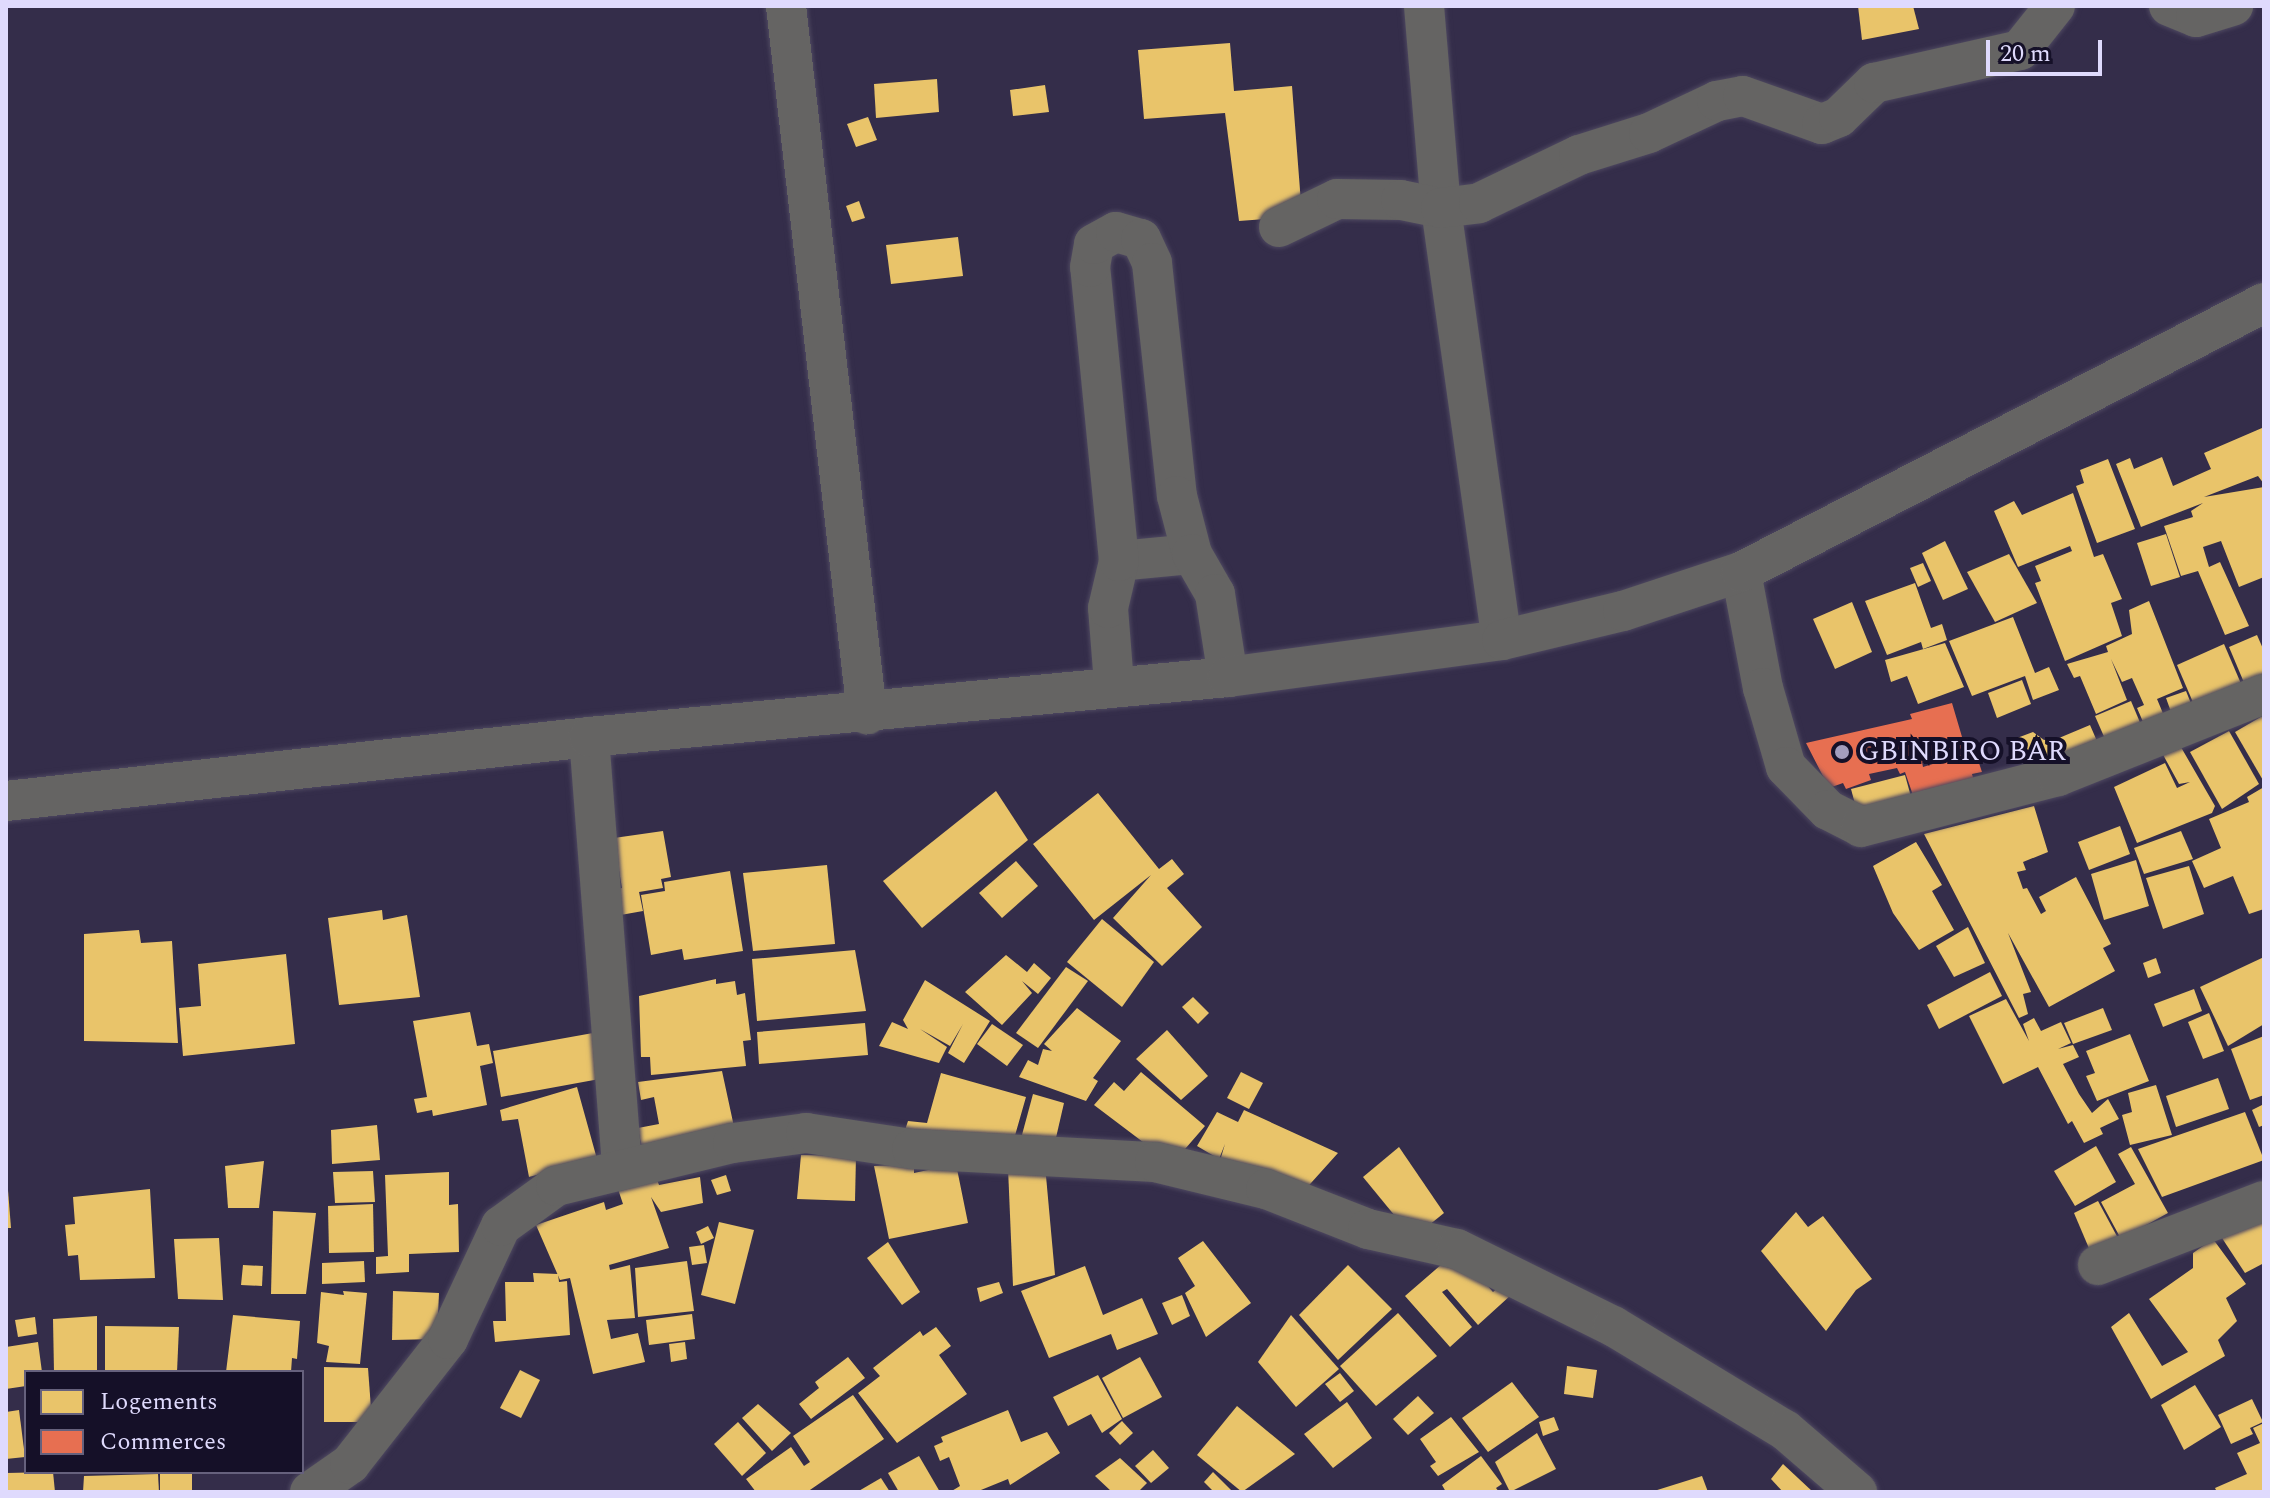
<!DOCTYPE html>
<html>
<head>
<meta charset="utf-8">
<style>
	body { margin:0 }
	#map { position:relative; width:2270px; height:1498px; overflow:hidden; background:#342d4a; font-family:Spectral,serif }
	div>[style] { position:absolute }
	.homes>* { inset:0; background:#e9c46a }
	.shops>* { inset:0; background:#e76f51 }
	.roads { filter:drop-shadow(0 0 2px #4e4860) drop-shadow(0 0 2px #4e4860) }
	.minor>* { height:40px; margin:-20px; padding:0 20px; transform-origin:20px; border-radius:20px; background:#656463 }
	.dots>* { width:22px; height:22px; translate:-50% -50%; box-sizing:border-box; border:4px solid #151028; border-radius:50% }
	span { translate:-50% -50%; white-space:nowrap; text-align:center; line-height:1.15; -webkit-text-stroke:8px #151028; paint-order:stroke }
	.poi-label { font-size:28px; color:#dfdafd }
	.left { translate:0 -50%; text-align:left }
	.frame { position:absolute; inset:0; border:8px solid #dfdafd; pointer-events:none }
	.legend { position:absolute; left:24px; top:1370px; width:280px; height:104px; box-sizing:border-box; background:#151028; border:2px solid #66617d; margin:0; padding:10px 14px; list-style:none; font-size:24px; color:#dfdafd }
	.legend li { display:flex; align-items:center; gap:16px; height:40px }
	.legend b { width:40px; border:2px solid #66617d }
	.scale { position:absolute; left:1986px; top:40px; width:116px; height:36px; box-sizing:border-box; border:4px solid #dfdafd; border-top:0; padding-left:10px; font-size:24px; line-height:28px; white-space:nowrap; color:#dfdafd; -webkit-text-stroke:6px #151028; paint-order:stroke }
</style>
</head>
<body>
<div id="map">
	<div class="homes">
		<div style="clip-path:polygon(1858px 6px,1913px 6px,1919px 29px,1862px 40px)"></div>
		<div style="clip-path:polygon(1230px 43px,1234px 91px,1292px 86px,1302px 216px,1239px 221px,1225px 113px,1144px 119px,1138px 50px)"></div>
		<div style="clip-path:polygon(937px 79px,939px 112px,876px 118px,874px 84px)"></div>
		<div style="clip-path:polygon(1045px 85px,1049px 112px,1013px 116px,1010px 90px)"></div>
		<div style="clip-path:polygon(868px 117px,877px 140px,856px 147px,847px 124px)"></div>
		<div style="clip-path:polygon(859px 201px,865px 218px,852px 222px,846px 206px)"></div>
		<div style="clip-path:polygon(958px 237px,963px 276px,891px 284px,886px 245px)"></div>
		<div style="clip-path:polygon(2262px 428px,2264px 484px,2258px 476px,2204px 497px,2264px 487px,2264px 577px,2239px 587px,2221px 541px,2203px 547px,2209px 567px,2220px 562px,2249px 626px,2225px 635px,2198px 571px,2181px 576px,2164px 526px,2193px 517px,2191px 511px,2203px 503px,2141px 527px,2116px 464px,2130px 458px,2134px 469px,2162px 457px,2173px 486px,2211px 469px,2204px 453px)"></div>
		<div style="clip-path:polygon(2108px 459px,2135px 529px,2097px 543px,2076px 486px,2084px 483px,2080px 470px)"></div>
		<div style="clip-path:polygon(2073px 493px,2094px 557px,2103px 554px,2122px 599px,2111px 603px,2122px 636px,2065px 661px,2035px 583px,2041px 581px,2035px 566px,2072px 551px,2070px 546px,2018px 567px,1994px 511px,2014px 501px,2022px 515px)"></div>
		<div style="clip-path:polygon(2166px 534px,2180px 577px,2151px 586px,2137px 543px)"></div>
		<div style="clip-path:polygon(1945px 541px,1968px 589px,1943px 600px,1922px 553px)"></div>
		<div style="clip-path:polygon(2009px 554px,2037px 603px,1995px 622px,1967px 572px)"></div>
		<div style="clip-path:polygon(1923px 563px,1931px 581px,1918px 587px,1910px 568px)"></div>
		<div style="clip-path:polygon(1915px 583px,1931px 628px,1942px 624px,1947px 640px,1923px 649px,1921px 642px,1887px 655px,1865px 601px)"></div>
		<div style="clip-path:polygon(2149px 601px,2183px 688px,2157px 699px,2167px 723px,2147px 731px,2137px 708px,2144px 705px,2132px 678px,2122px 682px,2111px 659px,2127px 700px,2096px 714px,2080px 676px,2074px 678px,2067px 664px,2108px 652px,2106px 646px,2132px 634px,2129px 610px)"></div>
		<div style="clip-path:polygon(1852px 602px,1872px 652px,1835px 669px,1813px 619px)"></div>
		<div style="clip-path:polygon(2013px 617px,2035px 673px,2049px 667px,2059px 690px,2033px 700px,2025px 676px,1972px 696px,1949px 641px)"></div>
		<div style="clip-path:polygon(2257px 635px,2264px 651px,2264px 685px,2248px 692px,2229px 647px)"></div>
		<div style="clip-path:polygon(1945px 643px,1964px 687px,1918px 704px,1907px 676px,1891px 682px,1885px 660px)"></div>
		<div style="clip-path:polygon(2224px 644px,2242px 686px,2195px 707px,2177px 665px)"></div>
		<div style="clip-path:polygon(2022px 680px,2031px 704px,1997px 718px,1988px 693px)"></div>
		<div style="clip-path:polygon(2186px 691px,2196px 716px,2175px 723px,2166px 698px)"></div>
		<div style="clip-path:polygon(2131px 701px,2144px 732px,2109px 748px,2095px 716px)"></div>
		<div style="clip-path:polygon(2264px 715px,2264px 782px,2235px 732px)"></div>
		<div style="clip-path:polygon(2090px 725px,2100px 748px,2034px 776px,2017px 738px,2033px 732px,2044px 740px,2059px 738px)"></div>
		<div style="clip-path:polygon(2229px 731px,2259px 784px,2222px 809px,2190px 752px)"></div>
		<div style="clip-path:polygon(2178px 742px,2215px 806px,2212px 813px,2137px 843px,2114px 787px,2165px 763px,2177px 788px,2190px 782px,2179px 784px,2161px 751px)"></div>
		<div style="clip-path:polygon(1905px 775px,1913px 804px,1859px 819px,1851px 789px)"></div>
		<div style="clip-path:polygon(2264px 787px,2264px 909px,2249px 914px,2233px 876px,2204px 888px,2192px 861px,2221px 848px,2209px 819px,2249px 802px,2247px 797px)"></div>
		<div style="clip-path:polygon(996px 791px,1028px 840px,922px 928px,883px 881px)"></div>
		<div style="clip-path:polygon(1098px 793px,1159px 869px,1172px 859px,1184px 874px,1167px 888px,1202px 927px,1162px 966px,1113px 918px,1151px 875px,1094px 920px,1033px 844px)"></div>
		<div style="clip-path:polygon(2034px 806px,2048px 852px,2023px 862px,2026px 870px,2017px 872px,2023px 889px,2027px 888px,2041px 914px,2046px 911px,2039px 897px,2076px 877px,2111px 944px,2103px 948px,2115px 971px,2049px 1007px,2008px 933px,2031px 992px,2023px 994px,2028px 1014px,2019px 1018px,1924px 834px)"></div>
		<div style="clip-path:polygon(2120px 826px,2130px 854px,2089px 870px,2078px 842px)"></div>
		<div style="clip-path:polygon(663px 831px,671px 877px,661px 879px,663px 888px,639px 892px,643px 911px,615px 916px,611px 890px,622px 888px,616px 853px,607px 839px)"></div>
		<div style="clip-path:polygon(2181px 831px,2193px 859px,2144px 874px,2134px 848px)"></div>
		<div style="clip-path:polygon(1916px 842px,1942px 885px,1932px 891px,1954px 930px,1919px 950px,1893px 913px,1873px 866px)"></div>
		<div style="clip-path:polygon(2136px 860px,2149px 906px,2104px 920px,2091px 874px)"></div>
		<div style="clip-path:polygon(1016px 861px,1038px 886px,1002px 918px,979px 893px)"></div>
		<div style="clip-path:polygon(827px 865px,835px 944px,753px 951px,743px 873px)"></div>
		<div style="clip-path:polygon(2189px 866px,2204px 914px,2163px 929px,2146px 878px)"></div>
		<div style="clip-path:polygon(730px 871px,743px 951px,684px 960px,682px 949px,651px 955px,641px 895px,665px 891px,664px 882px)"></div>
		<div style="clip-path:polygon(382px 910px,383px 920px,407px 915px,420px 997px,339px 1005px,328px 918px)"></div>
		<div style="clip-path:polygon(1102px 919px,1154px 962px,1122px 1007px,1067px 962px)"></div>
		<div style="clip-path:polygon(1968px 927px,1985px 963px,1954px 977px,1936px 946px)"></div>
		<div style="clip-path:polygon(139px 930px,141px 943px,172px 941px,178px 1043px,84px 1041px,84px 934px)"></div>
		<div style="clip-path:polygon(855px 950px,866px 1011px,757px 1021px,752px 959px)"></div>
		<div style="clip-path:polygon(286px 954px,295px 1044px,183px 1056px,179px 1008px,201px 1006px,198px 964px)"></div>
		<div style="clip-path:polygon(1006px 955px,1027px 972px,1034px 963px,1051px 978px,1038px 994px,1022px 981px,1032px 993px,1002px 1025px,965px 992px)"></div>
		<div style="clip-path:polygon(2264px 957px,2264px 1024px,2228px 1046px,2200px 987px)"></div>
		<div style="clip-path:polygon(2156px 958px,2161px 973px,2148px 978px,2143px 963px)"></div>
		<div style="clip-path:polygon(1066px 967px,1088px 981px,1038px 1048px,1016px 1033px)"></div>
		<div style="clip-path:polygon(1990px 972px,2002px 996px,1939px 1029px,1927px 1005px)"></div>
		<div style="clip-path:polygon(716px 979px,716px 984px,735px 981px,737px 995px,745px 993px,751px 1040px,743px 1041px,746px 1066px,651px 1075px,650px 1057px,641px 1057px,639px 996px)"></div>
		<div style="clip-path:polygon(925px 980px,990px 1021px,964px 1063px,948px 1053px,963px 1024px,950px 1046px,920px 1029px,947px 1047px,939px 1063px,879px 1046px,892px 1022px,908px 1029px,903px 1020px)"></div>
		<div style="clip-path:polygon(2194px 989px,2202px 1011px,2163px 1027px,2154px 1004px)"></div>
		<div style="clip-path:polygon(1193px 997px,1209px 1013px,1198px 1024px,1182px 1007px)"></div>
		<div style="clip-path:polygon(2006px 999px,2029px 1041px,2023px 1024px,2034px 1018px,2041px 1031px,2061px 1022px,2071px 1043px,2058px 1049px,2073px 1045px,2079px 1057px,2063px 1064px,2079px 1094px,2092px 1113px,2108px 1099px,2119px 1119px,2100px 1128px,2103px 1134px,2084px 1143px,2072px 1121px,2068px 1124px,2038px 1067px,2003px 1084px,1969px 1016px)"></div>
		<div style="clip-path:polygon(1077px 1008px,1121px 1041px,1093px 1078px,1098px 1081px,1086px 1101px,1019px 1077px,1028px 1060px,1038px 1065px,1043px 1049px,1052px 1051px,1044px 1044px)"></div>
		<div style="clip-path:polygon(2103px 1008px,2112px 1030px,2073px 1044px,2064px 1023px)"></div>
		<div style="clip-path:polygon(470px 1012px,477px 1046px,489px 1044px,493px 1063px,480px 1066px,487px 1105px,433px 1116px,432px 1110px,417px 1113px,414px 1099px,427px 1097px,413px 1021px)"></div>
		<div style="clip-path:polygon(2209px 1013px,2224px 1051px,2203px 1059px,2188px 1022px)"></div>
		<div style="clip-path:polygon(865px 1023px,868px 1055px,759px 1064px,757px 1032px)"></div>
		<div style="clip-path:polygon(992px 1024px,1023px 1045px,1007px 1066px,977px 1044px)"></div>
		<div style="clip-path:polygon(1167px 1030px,1208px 1076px,1181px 1100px,1136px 1059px)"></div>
		<div style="clip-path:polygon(593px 1033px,605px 1078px,501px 1097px,493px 1051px)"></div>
		<div style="clip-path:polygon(2130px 1034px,2149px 1081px,2097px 1101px,2086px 1076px,2095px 1073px,2086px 1051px)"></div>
		<div style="clip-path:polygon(2264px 1036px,2264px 1095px,2250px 1100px,2231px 1049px)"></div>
		<div style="clip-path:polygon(722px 1071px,736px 1136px,643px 1155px,638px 1128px,659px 1124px,654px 1097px,641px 1100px,638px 1082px)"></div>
		<div style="clip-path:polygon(1141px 1072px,1205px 1126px,1172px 1164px,1094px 1105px,1114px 1082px,1124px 1091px)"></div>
		<div style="clip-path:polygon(1241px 1072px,1263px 1083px,1249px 1109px,1227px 1098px)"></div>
		<div style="clip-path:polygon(941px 1073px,1026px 1097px,1010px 1153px,901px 1142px,908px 1121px,927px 1123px)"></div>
		<div style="clip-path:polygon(2218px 1078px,2229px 1109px,2176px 1127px,2166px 1096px)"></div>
		<div style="clip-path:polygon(2156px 1085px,2172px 1135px,2130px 1145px,2122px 1115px,2132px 1112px,2128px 1093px)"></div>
		<div style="clip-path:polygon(577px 1087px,597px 1159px,529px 1177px,518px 1119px,502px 1121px,500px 1110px)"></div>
		<div style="clip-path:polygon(1033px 1094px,1064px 1103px,1055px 1142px,1019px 1146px)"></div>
		<div style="clip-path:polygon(2264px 1104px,2264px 1125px,2259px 1127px,2252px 1110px)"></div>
		<div style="clip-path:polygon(1244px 1110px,1338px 1153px,1302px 1193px,1219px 1164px,1225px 1144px,1219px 1159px,1197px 1146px,1217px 1112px,1238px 1122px)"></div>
		<div style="clip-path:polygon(2245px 1112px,2264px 1160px,2162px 1197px,2138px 1149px)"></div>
		<div style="clip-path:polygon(377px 1125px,380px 1160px,332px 1164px,331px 1130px)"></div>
		<div style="clip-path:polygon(2096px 1146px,2116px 1182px,2075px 1206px,2054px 1171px)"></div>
		<div style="clip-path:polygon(1399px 1147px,1444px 1213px,1413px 1238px,1363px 1177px)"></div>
		<div style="clip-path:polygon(2131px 1147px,2168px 1213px,2121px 1239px,2101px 1202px,2135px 1184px,2118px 1154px)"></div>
		<div style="clip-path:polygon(801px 1155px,856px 1156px,855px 1201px,797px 1199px)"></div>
		<div style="clip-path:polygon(264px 1161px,259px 1208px,228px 1208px,225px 1166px)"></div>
		<div style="clip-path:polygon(914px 1164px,914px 1173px,956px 1164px,968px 1223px,889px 1239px,874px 1166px)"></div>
		<div style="clip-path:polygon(6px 1165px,11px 1228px,6px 1228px)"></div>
		<div style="clip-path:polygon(1045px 1165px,1055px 1275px,1013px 1286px,1008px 1168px)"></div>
		<div style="clip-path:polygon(373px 1171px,375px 1202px,335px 1203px,333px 1172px)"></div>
		<div style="clip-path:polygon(449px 1172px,449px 1205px,458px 1204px,459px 1252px,409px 1254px,409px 1272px,376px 1274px,376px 1257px,388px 1256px,385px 1175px)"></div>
		<div style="clip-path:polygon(726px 1175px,731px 1191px,717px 1195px,711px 1180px)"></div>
		<div style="clip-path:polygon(656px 1177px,659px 1185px,700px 1177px,703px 1203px,661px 1212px,651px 1197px,669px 1248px,609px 1265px,610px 1270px,630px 1265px,635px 1318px,607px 1320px,611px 1339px,638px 1333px,645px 1362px,593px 1374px,570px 1278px,560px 1280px,536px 1225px,604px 1202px,606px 1210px,623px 1204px,618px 1189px)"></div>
		<div style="clip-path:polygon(150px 1189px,155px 1278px,80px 1280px,78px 1255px,68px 1256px,65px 1225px,75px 1224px,73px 1197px)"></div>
		<div style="clip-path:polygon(2098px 1201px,2119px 1240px,2091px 1253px,2074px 1213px)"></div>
		<div style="clip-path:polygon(373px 1204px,374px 1252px,329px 1253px,328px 1206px)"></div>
		<div style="clip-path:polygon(2264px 1207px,2264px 1263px,2245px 1273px,2220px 1235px)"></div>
		<div style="clip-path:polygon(273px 1211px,316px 1213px,306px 1294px,271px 1294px)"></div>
		<div style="clip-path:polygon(1796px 1212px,1808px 1227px,1823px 1216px,1872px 1279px,1856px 1290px,1826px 1331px,1761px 1251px)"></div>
		<div style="clip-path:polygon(719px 1222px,754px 1230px,735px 1304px,701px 1295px)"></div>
		<div style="clip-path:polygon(708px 1226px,714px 1238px,701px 1244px,696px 1232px)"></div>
		<div style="clip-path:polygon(219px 1238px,223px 1300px,178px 1299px,174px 1239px)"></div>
		<div style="clip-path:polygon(2213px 1239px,2246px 1284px,2226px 1298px,2237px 1321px,2218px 1340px,2225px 1356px,2151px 1399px,2111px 1327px,2129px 1313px,2162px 1366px,2188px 1352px,2149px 1299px,2193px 1268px,2193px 1253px)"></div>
		<div style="clip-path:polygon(1203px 1241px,1251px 1303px,1206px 1337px,1185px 1293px,1195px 1286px,1178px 1258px)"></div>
		<div style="clip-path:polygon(888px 1242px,920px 1292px,902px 1305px,867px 1258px)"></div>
		<div style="clip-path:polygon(704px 1245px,707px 1263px,692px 1265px,689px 1247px)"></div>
		<div style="clip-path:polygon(1457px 1251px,1493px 1292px,1502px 1284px,1511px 1295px,1478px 1325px,1447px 1289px,1442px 1292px,1472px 1327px,1450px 1347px,1405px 1296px)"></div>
		<div style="clip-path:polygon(364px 1261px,365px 1282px,322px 1284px,322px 1263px)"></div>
		<div style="clip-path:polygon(687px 1261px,694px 1311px,638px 1317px,635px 1268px)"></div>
		<div style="clip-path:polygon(243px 1265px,263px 1266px,262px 1286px,241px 1285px)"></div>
		<div style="clip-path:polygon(1348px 1265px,1392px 1309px,1338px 1360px,1299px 1315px)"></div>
		<div style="clip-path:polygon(1085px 1266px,1103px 1315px,1142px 1298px,1158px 1334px,1117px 1350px,1111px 1334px,1049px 1358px,1021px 1291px)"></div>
		<div style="clip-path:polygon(533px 1273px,558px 1274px,559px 1282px,567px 1281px,570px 1335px,495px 1342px,493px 1321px,506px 1321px,505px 1282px,534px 1282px)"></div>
		<div style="clip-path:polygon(999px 1282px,1003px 1293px,980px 1302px,977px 1288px)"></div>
		<div style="clip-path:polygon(343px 1291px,367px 1293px,360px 1364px,326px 1362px,329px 1346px,317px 1343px,321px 1292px,344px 1295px)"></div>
		<div style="clip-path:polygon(393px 1291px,439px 1293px,437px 1339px,392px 1340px)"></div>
		<div style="clip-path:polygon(1182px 1295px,1190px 1316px,1172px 1325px,1162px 1303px)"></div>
		<div style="clip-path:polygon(1398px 1313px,1437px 1356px,1376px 1406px,1340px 1366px)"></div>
		<div style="clip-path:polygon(692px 1314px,695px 1339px,649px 1345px,646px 1320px)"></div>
		<div style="clip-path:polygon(233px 1315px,300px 1321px,297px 1359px,292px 1358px,291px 1372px,226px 1372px)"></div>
		<div style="clip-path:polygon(1291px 1315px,1339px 1369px,1296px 1407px,1258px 1362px)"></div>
		<div style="clip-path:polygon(97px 1316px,97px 1372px,54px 1372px,53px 1319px)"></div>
		<div style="clip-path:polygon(35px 1317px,37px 1334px,18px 1337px,15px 1320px)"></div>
		<div style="clip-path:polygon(105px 1326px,179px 1327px,177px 1372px,105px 1372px)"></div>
		<div style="clip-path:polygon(936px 1327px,951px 1346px,939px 1355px,967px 1394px,897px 1443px,858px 1393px,880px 1376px,873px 1368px,920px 1331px,923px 1336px)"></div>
		<div style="clip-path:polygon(38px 1342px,42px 1372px,26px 1372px,26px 1386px,6px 1389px,6px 1347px)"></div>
		<div style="clip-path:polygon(685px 1342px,687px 1359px,671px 1362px,669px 1344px)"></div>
		<div style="clip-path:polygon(848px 1357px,865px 1378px,811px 1419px,799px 1404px,819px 1388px,815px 1382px)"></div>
		<div style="clip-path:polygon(1140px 1357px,1162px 1397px,1123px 1418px,1102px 1378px)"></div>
		<div style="clip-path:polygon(1567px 1366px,1597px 1370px,1593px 1398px,1564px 1394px)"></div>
		<div style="clip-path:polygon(324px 1367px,368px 1368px,372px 1422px,324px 1422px)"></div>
		<div style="clip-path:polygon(520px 1370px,540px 1380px,521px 1418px,500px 1408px)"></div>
		<div style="clip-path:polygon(1340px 1373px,1354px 1391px,1340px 1402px,1325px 1384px)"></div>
		<div style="clip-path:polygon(1098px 1375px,1122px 1419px,1102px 1433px,1091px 1414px,1068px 1426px,1053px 1397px)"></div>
		<div style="clip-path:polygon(1512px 1382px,1539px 1417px,1488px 1452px,1462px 1418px)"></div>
		<div style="clip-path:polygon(2195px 1385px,2221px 1427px,2184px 1450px,2161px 1405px)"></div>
		<div style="clip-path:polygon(853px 1395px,884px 1439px,807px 1492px,756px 1492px,746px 1479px,791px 1447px,804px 1466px,810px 1462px,793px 1436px)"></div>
		<div style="clip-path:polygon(1418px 1396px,1434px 1413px,1408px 1435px,1393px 1419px)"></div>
		<div style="clip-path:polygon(2252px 1399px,2263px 1422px,2250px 1428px,2253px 1434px,2231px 1444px,2218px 1415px)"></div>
		<div style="clip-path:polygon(1347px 1402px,1372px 1438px,1333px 1468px,1304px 1434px)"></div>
		<div style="clip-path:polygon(758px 1404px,791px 1433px,772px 1451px,742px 1418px)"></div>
		<div style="clip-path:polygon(1237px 1406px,1295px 1454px,1242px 1492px,1197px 1455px)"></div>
		<div style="clip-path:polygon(19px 1410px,25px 1457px,6px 1459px,6px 1412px)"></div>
		<div style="clip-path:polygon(1008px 1410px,1021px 1442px,1047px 1432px,1060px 1453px,1010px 1485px,1008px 1479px,976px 1492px,950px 1492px,960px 1486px,949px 1457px,940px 1461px,934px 1446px,943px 1442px,941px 1437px)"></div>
		<div style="clip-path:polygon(1451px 1417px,1479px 1452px,1438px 1476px,1430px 1466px,1436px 1462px,1420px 1439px)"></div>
		<div style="clip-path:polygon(1554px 1417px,1559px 1430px,1543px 1436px,1539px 1422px)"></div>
		<div style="clip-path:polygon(1122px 1421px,1133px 1433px,1120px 1445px,1109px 1433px)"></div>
		<div style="clip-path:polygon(738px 1422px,766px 1453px,742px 1476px,714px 1444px)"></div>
		<div style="clip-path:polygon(2264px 1423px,2264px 1492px,2217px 1492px,2215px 1488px,2247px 1474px,2237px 1453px,2260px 1443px,2253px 1428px)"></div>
		<div style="clip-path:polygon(1537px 1433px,1556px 1469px,1510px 1492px,1495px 1462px)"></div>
		<div style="clip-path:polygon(1153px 1450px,1169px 1468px,1151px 1483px,1135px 1466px)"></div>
		<div style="clip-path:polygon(919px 1456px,940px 1492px,899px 1492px,888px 1473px)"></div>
		<div style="clip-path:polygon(1481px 1456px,1502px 1484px,1496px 1488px,1499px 1492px,1446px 1492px,1442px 1485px)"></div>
		<div style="clip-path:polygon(1120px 1458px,1147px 1483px,1138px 1492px,1112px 1492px,1095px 1476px)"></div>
		<div style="clip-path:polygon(1783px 1464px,1813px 1492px,1783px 1492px,1771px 1479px)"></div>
		<div style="clip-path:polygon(53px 1472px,55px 1492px,6px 1492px,6px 1473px)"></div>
		<div style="clip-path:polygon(160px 1472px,192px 1472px,192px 1492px,160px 1492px)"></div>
		<div style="clip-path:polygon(1213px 1472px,1233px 1492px,1214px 1492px,1204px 1482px)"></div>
		<div style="clip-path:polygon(158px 1474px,159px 1492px,83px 1492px,84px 1476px)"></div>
		<div style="clip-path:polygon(1702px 1476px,1708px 1492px,1654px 1492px,1654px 1491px)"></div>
		<div style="clip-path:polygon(881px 1478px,890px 1492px,857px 1492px)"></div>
	</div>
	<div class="shops">
		<div style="clip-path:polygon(1952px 703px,1965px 747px,1922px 762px,1923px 767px,1975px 751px,1982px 772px,1972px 774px,1976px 788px,1916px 804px,1905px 772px,1900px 774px,1897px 768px,1869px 774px,1871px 780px,1846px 789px,1843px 783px,1829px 788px,1806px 743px,1912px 719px,1910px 714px)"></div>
	</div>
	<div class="roads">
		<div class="minor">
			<div style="left:786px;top:6px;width:713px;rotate:83.47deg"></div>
			<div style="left:1424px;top:6px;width:203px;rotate:85.2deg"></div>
			<div style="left:1441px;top:208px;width:436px;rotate:82deg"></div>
			<div style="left:2169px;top:6px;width:29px;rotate:22deg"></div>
			<div style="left:2196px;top:17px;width:39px;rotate:-17deg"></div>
			<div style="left:1279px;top:227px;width:64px;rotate:-25.8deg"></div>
			<div style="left:1337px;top:199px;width:64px;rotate:0.9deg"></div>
			<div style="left:1401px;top:200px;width:41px;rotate:11.3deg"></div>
			<div style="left:1441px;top:208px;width:38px;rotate:-7deg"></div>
			<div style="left:1479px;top:203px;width:111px;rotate:-25.6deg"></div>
			<div style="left:1579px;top:155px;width:73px;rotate:-17.4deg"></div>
			<div style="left:1649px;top:133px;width:75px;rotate:-25.2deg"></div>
			<div style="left:1717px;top:101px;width:26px;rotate:-11deg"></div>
			<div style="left:1743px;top:96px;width:84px;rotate:19.5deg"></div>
			<div style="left:1822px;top:124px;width:18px;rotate:-22deg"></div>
			<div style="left:1839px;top:117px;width:49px;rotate:-44.2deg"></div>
			<div style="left:1874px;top:83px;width:150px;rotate:-12.7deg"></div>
			<div style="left:2020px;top:50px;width:56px;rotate:-51.5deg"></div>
			<div style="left:1119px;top:561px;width:73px;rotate:-5.5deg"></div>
			<div style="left:1741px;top:572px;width:118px;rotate:79.3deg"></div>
			<div style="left:1763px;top:688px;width:82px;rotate:73.8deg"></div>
			<div style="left:1786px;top:767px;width:60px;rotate:45.7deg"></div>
			<div style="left:1828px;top:810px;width:37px;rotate:27deg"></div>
			<div style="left:1861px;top:827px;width:203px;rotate:-14.5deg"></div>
			<div style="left:2058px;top:776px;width:222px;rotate:-21.7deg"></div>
			<div style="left:1114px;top:684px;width:76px;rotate:-94.5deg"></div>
			<div style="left:1108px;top:608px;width:48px;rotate:-76.8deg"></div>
			<div style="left:1119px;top:561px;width:295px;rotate:-95.6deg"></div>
			<div style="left:1090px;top:267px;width:23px;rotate:-80deg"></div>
			<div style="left:1094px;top:244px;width:25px;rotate:-29deg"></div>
			<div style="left:1116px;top:232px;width:26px;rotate:16deg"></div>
			<div style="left:1141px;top:239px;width:26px;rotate:65deg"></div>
			<div style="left:1152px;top:263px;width:234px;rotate:83.9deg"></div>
			<div style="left:1177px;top:496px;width:60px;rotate:75.5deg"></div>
			<div style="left:1192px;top:554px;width:46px;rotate:60.1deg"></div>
			<div style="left:1215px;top:594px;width:84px;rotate:81.1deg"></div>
			<div style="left:589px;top:737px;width:433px;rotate:85.6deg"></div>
			<div style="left:6px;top:801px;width:587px;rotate:-6.26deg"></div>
			<div style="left:589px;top:737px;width:642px;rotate:-5.36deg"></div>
			<div style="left:1228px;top:677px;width:276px;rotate:-7.7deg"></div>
			<div style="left:1502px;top:640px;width:124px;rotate:-13.5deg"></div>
			<div style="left:1623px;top:611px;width:124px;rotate:-18.3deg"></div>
			<div style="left:1741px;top:572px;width:588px;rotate:-27.22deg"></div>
			<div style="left:2098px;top:1265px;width:178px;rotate:-21.1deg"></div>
			<div style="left:310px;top:1492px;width:49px;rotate:-35deg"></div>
			<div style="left:350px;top:1464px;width:159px;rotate:-51.9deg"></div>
			<div style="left:448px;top:1339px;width:125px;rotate:-64.9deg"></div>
			<div style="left:501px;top:1226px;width:68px;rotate:-36deg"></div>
			<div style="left:556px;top:1186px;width:182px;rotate:-13.7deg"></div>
			<div style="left:733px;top:1143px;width:74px;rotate:-7.8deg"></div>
			<div style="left:806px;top:1133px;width:107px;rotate:8.6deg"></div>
			<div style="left:912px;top:1149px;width:243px;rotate:3.1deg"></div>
			<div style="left:1155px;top:1162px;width:114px;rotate:13.7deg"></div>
			<div style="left:1266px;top:1189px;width:110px;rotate:21.4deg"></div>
			<div style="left:1368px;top:1229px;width:91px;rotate:12.7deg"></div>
			<div style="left:1457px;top:1249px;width:174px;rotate:26.3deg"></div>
			<div style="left:1613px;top:1326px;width:201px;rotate:31.2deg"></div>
			<div style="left:1785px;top:1430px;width:95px;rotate:40.7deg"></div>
		</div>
	</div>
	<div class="dots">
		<div style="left:1842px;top:752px;background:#a39dbe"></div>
	</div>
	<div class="poi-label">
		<span class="left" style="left:1858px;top:752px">GBINBIRO BAR</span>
	</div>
	<div class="frame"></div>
	<ul class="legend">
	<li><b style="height:22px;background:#e9c46a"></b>Logements</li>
	<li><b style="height:22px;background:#e76f51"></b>Commerces</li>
	</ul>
	<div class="scale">20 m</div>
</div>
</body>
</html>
